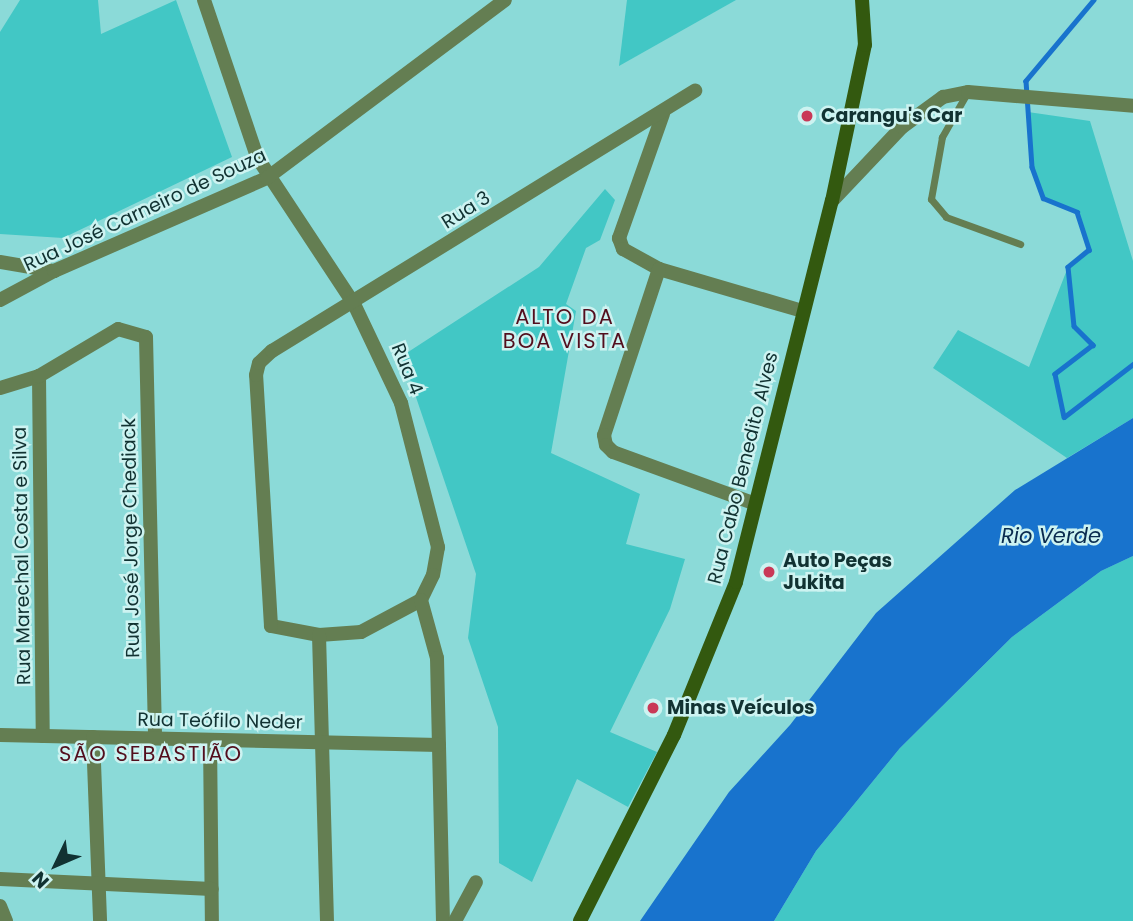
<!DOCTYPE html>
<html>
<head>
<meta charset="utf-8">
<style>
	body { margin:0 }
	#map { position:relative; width:1133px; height:921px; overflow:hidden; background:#8bdad8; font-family:Poppins,sans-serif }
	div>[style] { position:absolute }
	.green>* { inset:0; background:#42c7c5 }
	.water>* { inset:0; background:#1873cd }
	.stream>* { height:4.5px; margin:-2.25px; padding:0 2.25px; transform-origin:2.25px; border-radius:2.25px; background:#1873cd }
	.lane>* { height:7px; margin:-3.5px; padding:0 3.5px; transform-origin:3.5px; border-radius:3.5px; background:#647e52 }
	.street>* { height:14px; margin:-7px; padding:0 7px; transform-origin:7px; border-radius:7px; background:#647e52 }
	.secondary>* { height:14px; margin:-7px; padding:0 7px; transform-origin:7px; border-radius:7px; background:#33590f }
	.dots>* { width:19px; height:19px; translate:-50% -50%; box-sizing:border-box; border:4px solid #cdf3f1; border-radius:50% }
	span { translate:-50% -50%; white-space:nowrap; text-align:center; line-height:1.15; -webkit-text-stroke:5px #cdf3f1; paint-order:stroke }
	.poi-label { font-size:19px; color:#113232; font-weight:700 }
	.left { translate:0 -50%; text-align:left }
	.street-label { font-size:19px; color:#113232 }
	.neighbourhood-label { font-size:21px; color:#530e1d; letter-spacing:2px }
	.water-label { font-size:21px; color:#092b4f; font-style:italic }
	.north { position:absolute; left:21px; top:830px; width:70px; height:70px; -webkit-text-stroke:5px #cdf3f1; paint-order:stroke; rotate:226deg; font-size:19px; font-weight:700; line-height:28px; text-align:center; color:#113232 }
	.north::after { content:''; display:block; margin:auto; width:24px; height:32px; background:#113232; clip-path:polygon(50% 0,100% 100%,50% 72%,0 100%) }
</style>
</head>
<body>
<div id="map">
	<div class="green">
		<div style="clip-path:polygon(20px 0,98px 0,101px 34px,176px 0,232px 157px,63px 238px,0 234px,0 32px)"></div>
		<div style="clip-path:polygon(627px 0,736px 0,619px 66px)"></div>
		<div style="clip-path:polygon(1028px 112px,1090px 121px,1133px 261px,1133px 418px,1067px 458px,933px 368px,958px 330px,1029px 367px,1068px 267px,1089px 250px,1077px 212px,1043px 198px,1032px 167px)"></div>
		<div style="clip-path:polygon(605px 189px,615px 200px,600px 240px,586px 248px,566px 304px,576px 311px,551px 453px,640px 494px,626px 544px,685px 559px,670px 609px,610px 732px,657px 752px,628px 807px,577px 779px,532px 882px,499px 863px,498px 727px,468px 638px,476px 574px,402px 356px,539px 267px)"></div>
		<div style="clip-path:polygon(1133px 556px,1133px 921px,774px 921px,816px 851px,900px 748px,1012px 637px,1101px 571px)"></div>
	</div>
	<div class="water">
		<div style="clip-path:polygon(1133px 418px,1133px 556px,1101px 571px,1012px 637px,900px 748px,816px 851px,774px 921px,640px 921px,729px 792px,790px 725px,876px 613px,1015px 490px)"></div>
	</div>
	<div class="stream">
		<div style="left:1094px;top:0;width:106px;rotate:130deg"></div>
		<div style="left:1026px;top:81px;width:86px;rotate:86deg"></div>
		<div style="left:1032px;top:167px;width:33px;rotate:70deg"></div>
		<div style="left:1043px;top:198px;width:37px;rotate:22deg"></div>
		<div style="left:1077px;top:212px;width:40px;rotate:72deg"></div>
		<div style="left:1089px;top:250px;width:27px;rotate:141deg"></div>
		<div style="left:1068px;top:267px;width:59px;rotate:84.2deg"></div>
		<div style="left:1074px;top:326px;width:27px;rotate:45deg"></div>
		<div style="left:1093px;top:345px;width:48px;rotate:142.7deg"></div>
		<div style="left:1055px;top:374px;width:44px;rotate:78.2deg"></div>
		<div style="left:1064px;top:417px;width:87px;rotate:-37.5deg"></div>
	</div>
	<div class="lane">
		<div style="left:967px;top:93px;width:51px;rotate:119.6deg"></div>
		<div style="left:942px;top:137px;width:63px;rotate:100.1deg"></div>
		<div style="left:931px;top:199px;width:23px;rotate:50deg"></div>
		<div style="left:946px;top:217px;width:79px;rotate:20deg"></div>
	</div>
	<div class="street">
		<div style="left:204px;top:0;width:166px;rotate:71.3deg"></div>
		<div style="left:257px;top:157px;width:176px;rotate:56.6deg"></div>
		<div style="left:354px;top:304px;width:110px;rotate:64.6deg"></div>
		<div style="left:401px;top:403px;width:149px;rotate:75.6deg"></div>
		<div style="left:438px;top:547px;width:28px;rotate:100deg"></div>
		<div style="left:433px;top:575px;width:28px;rotate:116deg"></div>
		<div style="left:663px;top:114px;width:132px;rotate:109.5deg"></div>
		<div style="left:619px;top:238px;width:12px;rotate:70deg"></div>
		<div style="left:623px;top:249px;width:41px;rotate:29.1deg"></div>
		<div style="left:659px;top:269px;width:150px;rotate:16.3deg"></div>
		<div style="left:832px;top:201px;width:102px;rotate:-46.6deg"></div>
		<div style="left:902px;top:127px;width:51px;rotate:-36.2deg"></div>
		<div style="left:943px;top:97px;width:25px;rotate:-11deg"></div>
		<div style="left:968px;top:92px;width:166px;rotate:4.8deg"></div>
		<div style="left:0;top:262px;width:55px;rotate:9.5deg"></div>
		<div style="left:659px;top:269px;width:175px;rotate:108.3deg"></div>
		<div style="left:604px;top:435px;width:10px;rotate:79deg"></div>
		<div style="left:606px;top:445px;width:10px;rotate:45deg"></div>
		<div style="left:613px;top:452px;width:149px;rotate:20deg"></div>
		<div style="left:0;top:300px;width:61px;rotate:-28.2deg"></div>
		<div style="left:54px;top:271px;width:232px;rotate:-23.6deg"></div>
		<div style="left:267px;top:178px;width:297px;rotate:-36.8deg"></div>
		<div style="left:39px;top:376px;width:360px;rotate:89.4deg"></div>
		<div style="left:0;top:388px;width:41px;rotate:-17.1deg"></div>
		<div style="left:39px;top:376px;width:92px;rotate:-30.7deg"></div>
		<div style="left:118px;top:329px;width:29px;rotate:16deg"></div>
		<div style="left:146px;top:337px;width:401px;rotate:88.7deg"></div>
		<div style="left:421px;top:600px;width:68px;rotate:151.9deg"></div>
		<div style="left:361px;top:632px;width:42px;rotate:175.9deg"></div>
		<div style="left:319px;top:635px;width:49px;rotate:-169.4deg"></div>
		<div style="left:271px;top:626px;width:251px;rotate:-93.4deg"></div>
		<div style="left:256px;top:375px;width:12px;rotate:-76deg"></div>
		<div style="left:259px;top:363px;width:18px;rotate:-43deg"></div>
		<div style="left:272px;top:351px;width:497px;rotate:-31.6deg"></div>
		<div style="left:421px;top:600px;width:60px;rotate:74.6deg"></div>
		<div style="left:437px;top:658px;width:263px;rotate:88.7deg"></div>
		<div style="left:319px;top:635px;width:286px;rotate:88.4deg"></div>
		<div style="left:0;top:735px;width:439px;rotate:1.3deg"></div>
		<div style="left:93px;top:737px;width:184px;rotate:87.8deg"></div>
		<div style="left:210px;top:740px;width:181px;rotate:89.4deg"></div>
		<div style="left:0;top:879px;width:212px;rotate:2.7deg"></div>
		<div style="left:0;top:906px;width:16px;rotate:68deg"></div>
		<div style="left:455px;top:921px;width:44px;rotate:-61.7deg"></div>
	</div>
	<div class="secondary">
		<div style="left:580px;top:921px;width:208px;rotate:-63.2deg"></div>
		<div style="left:674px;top:735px;width:165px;rotate:-67.9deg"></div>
		<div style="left:736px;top:582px;width:393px;rotate:-75.9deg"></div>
		<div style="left:832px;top:201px;width:159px;rotate:-78.1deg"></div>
		<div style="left:865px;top:45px;width:45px;rotate:-93.8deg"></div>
	</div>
	<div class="dots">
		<div style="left:807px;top:116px;background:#c93957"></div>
		<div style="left:769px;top:572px;background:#c93957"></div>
		<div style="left:653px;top:708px;background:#c93957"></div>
	</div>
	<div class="poi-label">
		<span class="left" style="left:821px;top:116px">Carangu's Car</span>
		<span class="left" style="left:783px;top:572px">Auto Peças<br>Jukita</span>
		<span class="left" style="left:667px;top:708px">Minas Veículos</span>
	</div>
	<div class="street-label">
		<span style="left:145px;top:210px;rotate:-25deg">Rua José Carneiro de Souza</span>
		<span style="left:466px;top:210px;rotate:-32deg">Rua 3</span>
		<span style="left:407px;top:369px;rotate:68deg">Rua 4</span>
		<span style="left:743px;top:468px;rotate:-76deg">Rua Cabo Benedito Alves</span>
		<span style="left:131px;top:538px;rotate:-91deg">Rua José Jorge Chediack</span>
		<span style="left:22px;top:556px;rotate:-91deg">Rua Marechal Costa e Silva</span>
		<span style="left:220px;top:721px;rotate:1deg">Rua Teófilo Neder</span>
	</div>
	<div class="neighbourhood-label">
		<span style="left:565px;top:329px">ALTO DA<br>BOA VISTA</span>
		<span style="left:151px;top:754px">SÃO SEBASTIÃO</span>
	</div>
	<div class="water-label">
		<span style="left:1051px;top:536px">Rio Verde</span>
	</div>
	<div class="north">N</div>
</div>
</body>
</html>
